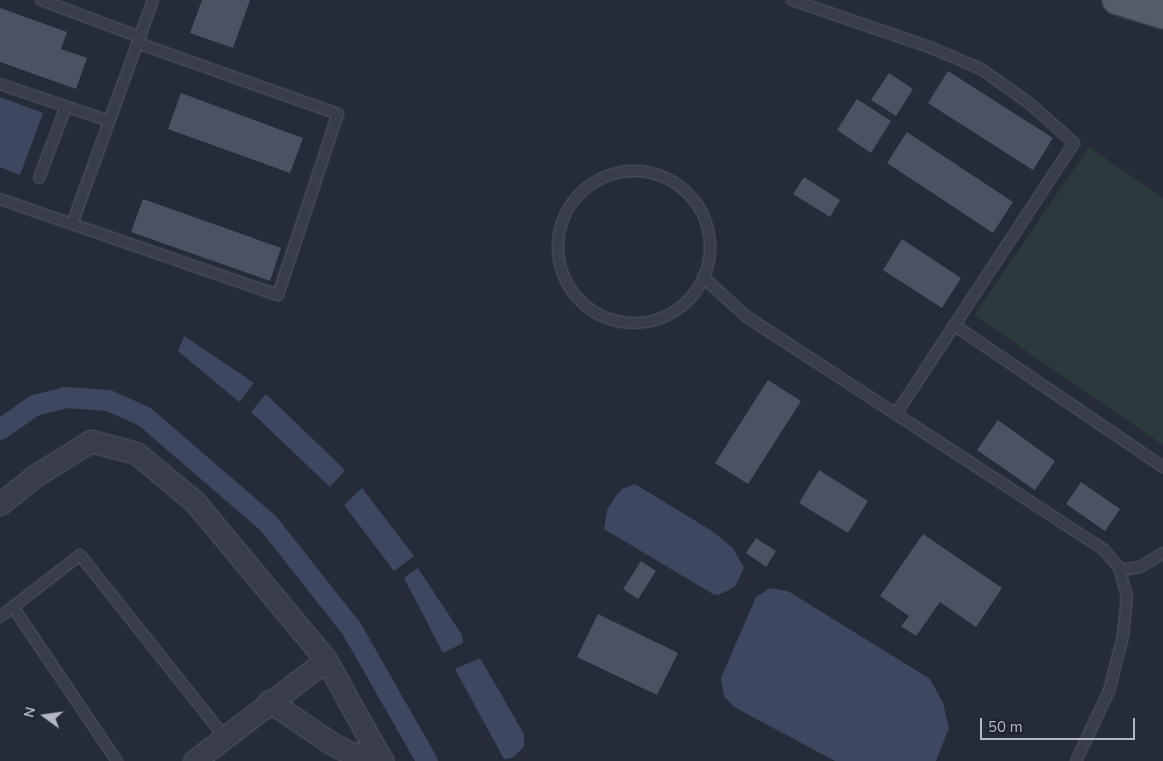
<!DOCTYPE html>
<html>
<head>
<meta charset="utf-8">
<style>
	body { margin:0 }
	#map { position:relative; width:1163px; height:761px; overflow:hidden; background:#252b38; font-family:"Nunito Sans",sans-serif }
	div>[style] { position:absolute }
	.green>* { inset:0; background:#2b3b3d }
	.water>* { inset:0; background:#3d475f }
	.canal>* { height:21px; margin:-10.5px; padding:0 10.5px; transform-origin:10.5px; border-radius:10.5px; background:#3d475f }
	.building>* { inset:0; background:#4c5262 }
	.roads { filter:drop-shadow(0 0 1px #565b67) drop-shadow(0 0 1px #565b67) }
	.service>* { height:10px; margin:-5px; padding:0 5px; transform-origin:5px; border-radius:5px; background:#383d49 }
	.service>.ring { margin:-5px; padding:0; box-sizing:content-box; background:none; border:10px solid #383d49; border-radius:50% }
	.minor>* { height:21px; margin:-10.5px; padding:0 10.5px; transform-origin:10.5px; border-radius:10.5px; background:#383d49 }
	.primary>* { height:28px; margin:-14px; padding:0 14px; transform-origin:14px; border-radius:14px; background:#565c69 }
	span { translate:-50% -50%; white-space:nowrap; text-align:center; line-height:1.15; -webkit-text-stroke:4px #1e222e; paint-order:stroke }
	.north { position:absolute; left:20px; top:691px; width:50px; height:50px; -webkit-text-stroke:4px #1e222e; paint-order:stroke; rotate:284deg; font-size:14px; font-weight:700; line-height:20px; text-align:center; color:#b4b8c5 }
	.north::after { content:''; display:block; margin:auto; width:18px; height:22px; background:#b4b8c5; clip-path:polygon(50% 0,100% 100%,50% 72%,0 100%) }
	.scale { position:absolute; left:980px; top:718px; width:155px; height:22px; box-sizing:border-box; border:2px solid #b4b8c5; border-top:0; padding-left:6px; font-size:15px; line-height:18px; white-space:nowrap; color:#b4b8c5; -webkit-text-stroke:4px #1e222e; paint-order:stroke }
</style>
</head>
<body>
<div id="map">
	<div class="green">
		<div style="clip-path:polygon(1089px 147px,1163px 198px,1163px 445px,974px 315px)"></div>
	</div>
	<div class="water">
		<div style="clip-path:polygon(0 97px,43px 113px,20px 175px,0 167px)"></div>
		<div style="clip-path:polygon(184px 336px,254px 383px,239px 402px,178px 351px)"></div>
		<div style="clip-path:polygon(266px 394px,345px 470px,330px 487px,251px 412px)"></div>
		<div style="clip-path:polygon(635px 484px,712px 531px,733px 548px,744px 568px,735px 587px,718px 595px,713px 594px,604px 529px,607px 510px,615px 497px,622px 489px)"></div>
		<div style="clip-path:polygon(362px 488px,414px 556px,394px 571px,344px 505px)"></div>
		<div style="clip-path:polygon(418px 568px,462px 635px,463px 643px,443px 653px,404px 578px)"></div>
		<div style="clip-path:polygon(770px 588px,788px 591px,930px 679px,943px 703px,949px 728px,936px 761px,835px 761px,734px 707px,724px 696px,721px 678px,756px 597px)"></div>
		<div style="clip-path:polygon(480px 658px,524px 734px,524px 747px,512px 758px,504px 759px,455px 669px)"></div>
	</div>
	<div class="canal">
		<div style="left:0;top:429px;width:42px;rotate:-35.2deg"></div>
		<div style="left:34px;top:405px;width:32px;rotate:-14deg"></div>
		<div style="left:65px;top:397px;width:43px;rotate:4deg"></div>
		<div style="left:108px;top:400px;width:39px;rotate:24deg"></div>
		<div style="left:144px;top:416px;width:164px;rotate:40.8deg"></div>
		<div style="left:268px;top:523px;width:134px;rotate:51.7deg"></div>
		<div style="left:351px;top:628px;width:153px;rotate:60.3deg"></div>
	</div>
	<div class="building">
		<div style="clip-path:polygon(202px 0,250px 0,233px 48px,190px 33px)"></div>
		<div style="clip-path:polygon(0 8px,67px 32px,61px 49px,87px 58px,76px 89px,0 62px)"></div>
		<div style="clip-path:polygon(948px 71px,1053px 138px,1033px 170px,928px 103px)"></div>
		<div style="clip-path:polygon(889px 73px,913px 89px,896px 116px,871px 100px)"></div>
		<div style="clip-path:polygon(181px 93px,303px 138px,290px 173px,168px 129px)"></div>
		<div style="clip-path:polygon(857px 99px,891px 121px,871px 153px,837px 130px)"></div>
		<div style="clip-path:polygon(907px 132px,1013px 202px,993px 233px,887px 163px)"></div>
		<div style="clip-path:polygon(804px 177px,840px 200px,830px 217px,793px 194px)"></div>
		<div style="clip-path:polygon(143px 199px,281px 248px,270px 281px,131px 232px)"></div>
		<div style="clip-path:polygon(902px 239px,961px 278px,942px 308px,883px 270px)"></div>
		<div style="clip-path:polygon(768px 380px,801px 401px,748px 484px,715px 463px)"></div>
		<div style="clip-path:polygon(998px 420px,1055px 461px,1035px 490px,977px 450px)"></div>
		<div style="clip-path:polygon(819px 470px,868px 501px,848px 533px,799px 503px)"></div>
		<div style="clip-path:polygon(1081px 482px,1120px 509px,1105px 531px,1066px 504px)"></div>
		<div style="clip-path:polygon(923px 534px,1002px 588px,976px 627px,940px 602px,916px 636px,901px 626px,909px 616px,880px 596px)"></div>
		<div style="clip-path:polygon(756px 538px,776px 551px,766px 567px,746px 553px)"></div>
		<div style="clip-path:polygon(641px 561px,656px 571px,638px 599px,623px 589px)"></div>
		<div style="clip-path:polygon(598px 614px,678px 653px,657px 695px,577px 657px)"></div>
	</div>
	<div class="roads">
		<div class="service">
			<div style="left:41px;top:0;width:106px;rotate:20.5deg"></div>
			<div style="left:792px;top:0;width:148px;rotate:18.9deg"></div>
			<div style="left:932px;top:48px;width:53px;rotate:23.2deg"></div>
			<div style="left:981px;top:69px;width:59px;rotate:35.3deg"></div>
			<div style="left:1029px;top:103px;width:60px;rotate:41.6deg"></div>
			<div style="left:1074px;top:143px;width:324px;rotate:123.3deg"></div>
			<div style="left:0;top:84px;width:115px;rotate:18.7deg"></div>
			<div class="ring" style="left:558px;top:171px;width:142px;height:142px"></div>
			<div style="left:39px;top:178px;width:76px;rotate:-69.2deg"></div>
			<div style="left:0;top:199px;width:294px;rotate:19.1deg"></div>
			<div style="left:278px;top:295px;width:191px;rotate:-71.7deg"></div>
			<div style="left:338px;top:114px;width:212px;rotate:-160.5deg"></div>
			<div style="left:72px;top:224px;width:238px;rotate:-70.1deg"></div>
			<div style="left:703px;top:277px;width:59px;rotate:42.3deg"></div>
			<div style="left:747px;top:317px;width:426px;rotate:33.1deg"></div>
			<div style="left:1104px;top:550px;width:23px;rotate:49deg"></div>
			<div style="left:1119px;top:567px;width:30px;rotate:75deg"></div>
			<div style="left:1127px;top:596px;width:40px;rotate:95.7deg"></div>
			<div style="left:1123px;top:636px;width:57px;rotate:104.3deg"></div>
			<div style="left:1109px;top:691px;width:77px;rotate:115.2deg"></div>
			<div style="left:954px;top:325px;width:253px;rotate:34.2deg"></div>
			<div style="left:1121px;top:570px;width:19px;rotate:-9deg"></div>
			<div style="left:1140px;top:567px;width:27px;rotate:-31deg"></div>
			<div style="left:13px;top:607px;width:186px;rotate:56deg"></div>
			<div style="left:0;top:617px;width:101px;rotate:-37.8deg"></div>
			<div style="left:80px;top:555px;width:231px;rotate:51.5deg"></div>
		</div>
		<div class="minor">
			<div style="left:0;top:504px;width:46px;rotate:-38.9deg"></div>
			<div style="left:36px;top:475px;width:65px;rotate:-31.7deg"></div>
			<div style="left:91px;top:441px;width:47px;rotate:14.9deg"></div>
			<div style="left:136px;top:453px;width:77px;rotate:39.7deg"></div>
			<div style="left:195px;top:502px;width:205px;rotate:50.3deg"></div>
			<div style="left:326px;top:660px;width:115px;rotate:61deg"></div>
			<div style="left:269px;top:701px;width:75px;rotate:34.1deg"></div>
			<div style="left:331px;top:743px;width:21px;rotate:28deg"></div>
			<div style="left:350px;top:753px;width:33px;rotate:12deg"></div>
			<div style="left:194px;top:761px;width:166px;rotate:-37.4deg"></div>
		</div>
		<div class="primary">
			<div style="left:1117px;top:0;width:48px;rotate:16.9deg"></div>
		</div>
	</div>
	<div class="north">N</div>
	<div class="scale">50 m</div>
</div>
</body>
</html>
